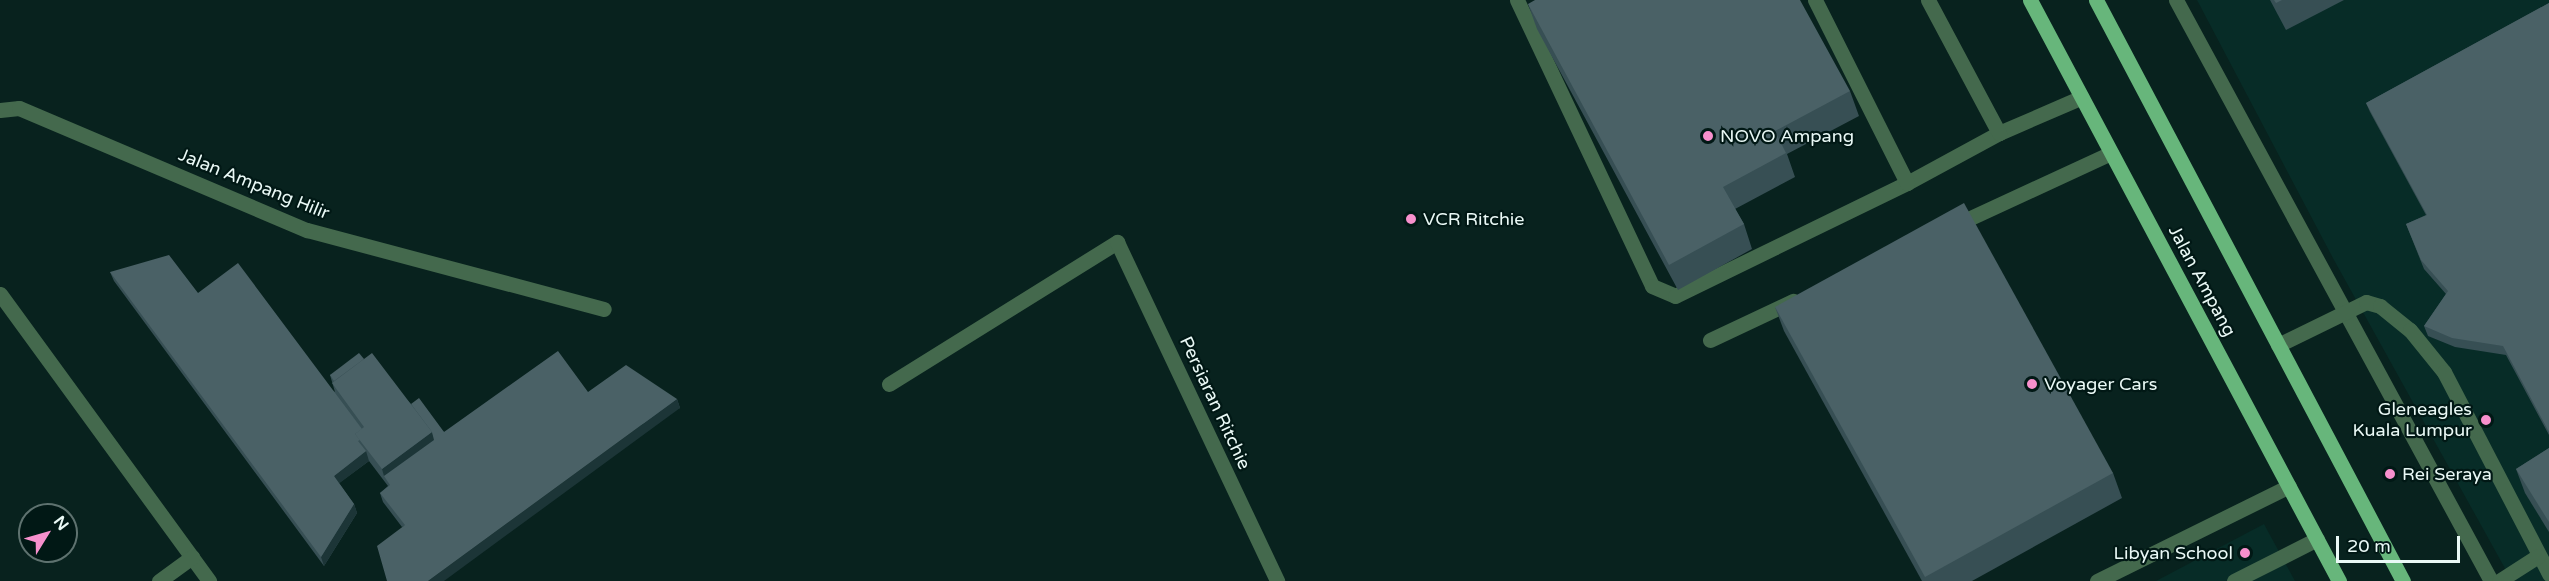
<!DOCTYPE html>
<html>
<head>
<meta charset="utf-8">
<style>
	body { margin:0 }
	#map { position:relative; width:2549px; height:581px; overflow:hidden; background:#08221e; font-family:"Varela Round",sans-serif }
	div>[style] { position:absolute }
	.built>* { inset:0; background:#072c27 }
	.minor>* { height:15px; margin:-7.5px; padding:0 7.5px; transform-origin:7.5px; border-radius:7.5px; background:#44694d }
	.major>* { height:15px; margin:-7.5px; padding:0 7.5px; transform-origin:7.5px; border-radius:7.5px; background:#67b67b }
	.wall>* { inset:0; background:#374f54 }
	.shaded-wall>* { inset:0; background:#1c3537 }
	.building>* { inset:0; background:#4a6166 }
	.dots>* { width:16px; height:16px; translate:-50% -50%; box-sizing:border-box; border:3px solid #011815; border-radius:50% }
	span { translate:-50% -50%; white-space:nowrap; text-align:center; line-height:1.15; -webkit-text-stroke:4.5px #011815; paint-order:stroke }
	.poi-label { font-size:18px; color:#eaf9f6 }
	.left { translate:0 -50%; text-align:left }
	.right { translate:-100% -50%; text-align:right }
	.street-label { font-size:18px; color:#eaf9f6 }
	.north { position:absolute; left:18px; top:503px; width:60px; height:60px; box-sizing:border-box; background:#011815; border:2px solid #5e726f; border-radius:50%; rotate:53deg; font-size:16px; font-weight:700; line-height:24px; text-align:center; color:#eaf9f6 }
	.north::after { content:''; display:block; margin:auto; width:21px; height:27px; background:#f790cd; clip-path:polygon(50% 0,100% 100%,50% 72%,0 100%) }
	.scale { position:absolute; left:2336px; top:536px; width:124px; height:27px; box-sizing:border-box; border:3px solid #eaf9f6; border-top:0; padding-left:8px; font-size:18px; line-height:21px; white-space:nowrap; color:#eaf9f6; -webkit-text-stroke:4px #011815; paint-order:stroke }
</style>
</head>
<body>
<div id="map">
	<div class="built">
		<div style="clip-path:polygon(2197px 0,2549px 0,2549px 581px,2512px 581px,2334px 260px)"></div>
		<div style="clip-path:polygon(2264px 524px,2295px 581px,2156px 581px)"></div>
	</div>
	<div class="minor">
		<div style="left:1517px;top:0;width:316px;rotate:64.7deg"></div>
		<div style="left:1652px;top:286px;width:25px;rotate:23deg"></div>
		<div style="left:1675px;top:296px;width:258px;rotate:-26deg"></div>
		<div style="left:1907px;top:183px;width:105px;rotate:-28.5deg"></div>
		<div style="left:1999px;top:133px;width:90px;rotate:-23.4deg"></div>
		<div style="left:1815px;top:0;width:205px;rotate:63.3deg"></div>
		<div style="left:1928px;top:0;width:151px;rotate:61.9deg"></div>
		<div style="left:2176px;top:0;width:661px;rotate:61.53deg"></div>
		<div style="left:0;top:110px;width:19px;rotate:-6deg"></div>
		<div style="left:19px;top:108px;width:313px;rotate:23deg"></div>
		<div style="left:307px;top:230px;width:307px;rotate:14.9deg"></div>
		<div style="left:1953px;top:226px;width:174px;rotate:-24.8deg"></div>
		<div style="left:0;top:294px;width:355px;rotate:53.9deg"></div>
		<div style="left:1710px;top:340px;width:92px;rotate:-25.2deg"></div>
		<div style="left:2278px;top:345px;width:98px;rotate:-26deg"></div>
		<div style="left:2366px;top:302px;width:15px;rotate:16deg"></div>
		<div style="left:2380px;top:306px;width:38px;rotate:39deg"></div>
		<div style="left:2410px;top:330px;width:54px;rotate:51deg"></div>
		<div style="left:2444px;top:372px;width:228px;rotate:62.5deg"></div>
		<div style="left:889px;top:384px;width:269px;rotate:-31.9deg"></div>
		<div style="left:1117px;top:242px;width:375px;rotate:64.7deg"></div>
		<div style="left:159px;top:581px;width:41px;rotate:-36deg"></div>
		<div style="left:2097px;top:581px;width:214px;rotate:-26.3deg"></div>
		<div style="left:2234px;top:581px;width:93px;rotate:-26.8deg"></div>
		<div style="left:2499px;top:581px;width:46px;rotate:-32.7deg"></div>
	</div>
	<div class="major">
		<div style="left:2030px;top:0;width:658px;rotate:61.99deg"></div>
		<div style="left:2096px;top:0;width:657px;rotate:62.15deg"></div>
	</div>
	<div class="wall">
		<div style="clip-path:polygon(2270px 0,2344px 0,2286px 30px)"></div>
		<div style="clip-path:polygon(2549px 3px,2549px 435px,2506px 355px,2455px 347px,2428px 336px,2424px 326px,2446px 294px,2424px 269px,2406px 224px,2426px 215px,2370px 112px,2366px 103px)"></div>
		<div style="clip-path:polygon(1528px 4px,1850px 91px,1859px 116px,1787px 154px,1795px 177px,1735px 209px,1744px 224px,1752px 249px,1678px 290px,1537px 29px)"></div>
		<div style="clip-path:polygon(110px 272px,198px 293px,335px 392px,330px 375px,364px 359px,411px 404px,444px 432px,588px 392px,677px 399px,680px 408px,402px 527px,383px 502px,380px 493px,388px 486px,369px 461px,339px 483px,354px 504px,357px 513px,324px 566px,114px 281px)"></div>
		<div style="clip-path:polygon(1775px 307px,2113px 473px,2122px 498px,1972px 581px,1922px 581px,1784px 331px)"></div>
		<div style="clip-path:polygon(2549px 448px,2549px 532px,2525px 493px,2516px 469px)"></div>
	</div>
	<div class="shaded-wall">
		<div style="clip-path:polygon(677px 399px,680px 408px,444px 581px,428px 581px)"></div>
		<div style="clip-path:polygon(432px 432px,438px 449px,384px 476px,382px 469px)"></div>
		<div style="clip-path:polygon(366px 451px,369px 461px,337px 485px,334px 476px)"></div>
		<div style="clip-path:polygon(354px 504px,357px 513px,324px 566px,321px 557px)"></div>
	</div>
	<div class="building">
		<div style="clip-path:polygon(1535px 0,1800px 0,1850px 91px,1775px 131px,1786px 153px,1723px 187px,1744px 224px,1669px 265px,1528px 4px)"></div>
		<div style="clip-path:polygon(2274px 0,2282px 0,2276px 3px)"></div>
		<div style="clip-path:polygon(2549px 3px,2549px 432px,2503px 346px,2452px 338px,2424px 326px,2448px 291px,2421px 260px,2406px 224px,2427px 215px,2366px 103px)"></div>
		<div style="clip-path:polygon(1964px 203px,2113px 473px,1925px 577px,1775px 307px)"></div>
		<div style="clip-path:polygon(169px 255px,198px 293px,238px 263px,362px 429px,355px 434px,360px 440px,358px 441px,366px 451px,334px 476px,354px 504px,321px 557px,110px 272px)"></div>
		<div style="clip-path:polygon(558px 351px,588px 392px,626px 365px,677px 399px,428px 581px,387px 581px,377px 546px,405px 525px,380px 493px,390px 485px,384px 476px,434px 440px,432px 432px,411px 404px,419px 398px,444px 432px)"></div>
		<div style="clip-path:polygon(359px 353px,364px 359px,334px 381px,330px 375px)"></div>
		<div style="clip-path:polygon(372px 353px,432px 432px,382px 469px,355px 434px,364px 427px,332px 383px)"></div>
		<div style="clip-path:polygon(2549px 448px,2549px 522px,2516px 469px)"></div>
	</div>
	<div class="dots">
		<div style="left:1708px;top:136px;background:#f790cd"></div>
		<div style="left:1411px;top:219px;background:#f790cd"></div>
		<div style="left:2032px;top:384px;background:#f790cd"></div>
		<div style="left:2486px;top:420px;background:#f790cd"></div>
		<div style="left:2390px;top:474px;background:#f790cd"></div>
		<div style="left:2245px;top:553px;background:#f790cd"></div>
	</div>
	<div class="poi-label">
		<span class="left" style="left:1720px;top:136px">NOVO Ampang</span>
		<span class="left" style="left:1423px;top:219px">VCR Ritchie</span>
		<span class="left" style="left:2044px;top:384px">Voyager Cars</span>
		<span class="right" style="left:2472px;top:420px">Gleneagles<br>Kuala Lumpur</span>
		<span class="left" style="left:2402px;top:474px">Rei Seraya</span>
		<span class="right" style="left:2233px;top:553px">Libyan School</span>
	</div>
	<div class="street-label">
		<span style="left:254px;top:184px;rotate:22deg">Jalan Ampang Hilir</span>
		<span style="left:2202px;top:281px;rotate:62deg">Jalan Ampang</span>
		<span style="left:1215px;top:403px;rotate:65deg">Persiaran Ritchie</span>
	</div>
	<div class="north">N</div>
	<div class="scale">20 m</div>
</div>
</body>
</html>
